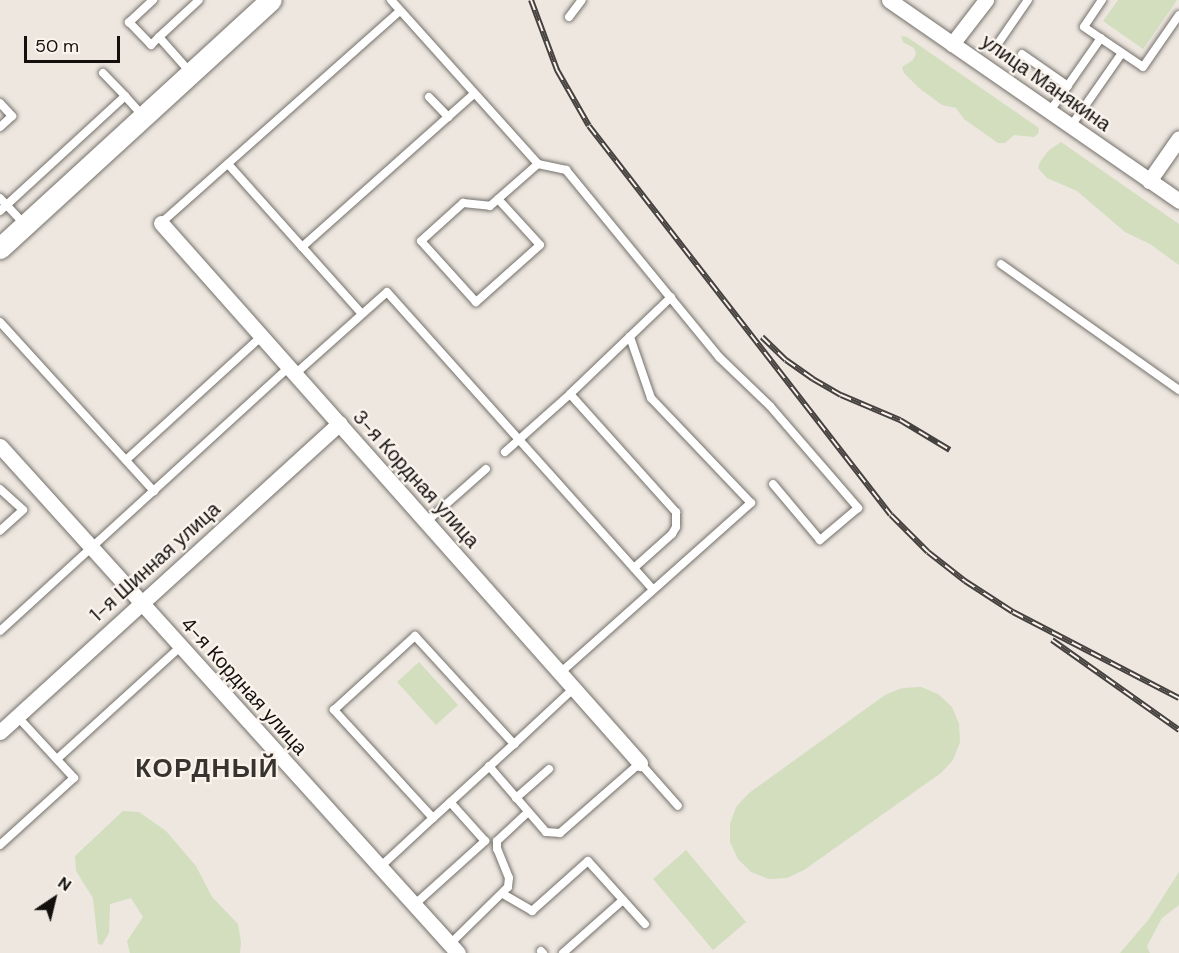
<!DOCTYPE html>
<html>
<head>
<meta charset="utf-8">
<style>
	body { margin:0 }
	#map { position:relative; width:1179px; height:953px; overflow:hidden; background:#ede7e0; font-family:"DM Sans",sans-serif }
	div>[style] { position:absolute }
	.green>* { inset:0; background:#d2debe }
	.roads { filter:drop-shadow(0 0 2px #75706a) drop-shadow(0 0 2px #75706a) }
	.service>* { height:8px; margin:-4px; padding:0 4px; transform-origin:4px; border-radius:4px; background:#fff }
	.minor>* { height:15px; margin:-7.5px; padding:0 7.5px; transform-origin:7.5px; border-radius:7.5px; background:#fff }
	.secondary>* { height:21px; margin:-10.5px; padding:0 10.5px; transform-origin:10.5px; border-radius:10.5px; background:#fff }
	.rail>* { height:6px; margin-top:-3px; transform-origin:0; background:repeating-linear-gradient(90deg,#faf4ed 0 11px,#45413e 0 22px); box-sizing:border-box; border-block:2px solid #45413e }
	span { translate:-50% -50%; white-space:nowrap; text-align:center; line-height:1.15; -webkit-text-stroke:4.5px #faf4ed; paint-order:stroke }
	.street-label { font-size:20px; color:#13100e }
	.district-label { font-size:26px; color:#37332e; font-weight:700; letter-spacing:1.5px }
	.north { position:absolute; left:24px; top:869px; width:60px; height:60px; -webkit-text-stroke:4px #faf4ed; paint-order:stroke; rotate:35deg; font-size:16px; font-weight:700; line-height:24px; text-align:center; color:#13100e }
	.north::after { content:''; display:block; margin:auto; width:21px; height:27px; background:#13100e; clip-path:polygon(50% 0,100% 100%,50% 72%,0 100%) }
	.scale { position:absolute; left:24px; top:36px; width:96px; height:27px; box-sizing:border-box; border:3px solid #13100e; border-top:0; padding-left:8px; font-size:18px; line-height:21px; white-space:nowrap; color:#13100e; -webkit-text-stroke:4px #faf4ed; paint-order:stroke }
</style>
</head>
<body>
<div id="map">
	<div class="green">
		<div style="clip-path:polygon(1118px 0,1177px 0,1143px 49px,1103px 21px)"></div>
		<div style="clip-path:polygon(901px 36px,907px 37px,1039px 128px,1038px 134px,1034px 137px,1014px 135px,1005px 143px,998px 143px,964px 119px,956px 108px,942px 105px,919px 88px,904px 73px,902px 67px,913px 60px,916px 54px,914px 48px,903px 42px)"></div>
		<div style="clip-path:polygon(1061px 142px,1179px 224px,1179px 265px,1150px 244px,1125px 232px,1077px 191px,1047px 178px,1038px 168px,1040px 162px,1048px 151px)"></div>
		<div style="clip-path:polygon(419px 662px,458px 705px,436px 725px,397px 682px)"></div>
		<div style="clip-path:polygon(921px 687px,938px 694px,952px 707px,959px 724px,960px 742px,953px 760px,941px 773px,804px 870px,787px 878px,769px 879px,751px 872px,738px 859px,730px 842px,730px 824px,736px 807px,749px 793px,885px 695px,902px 688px)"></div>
		<div style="clip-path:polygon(123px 811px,139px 812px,166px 831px,196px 866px,212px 897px,238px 924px,241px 942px,240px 953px,130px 953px,127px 941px,143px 917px,131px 898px,110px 904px,109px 933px,102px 945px,98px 944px,93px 898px,76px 871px,75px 856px)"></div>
		<div style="clip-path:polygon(686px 850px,746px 922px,713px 950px,653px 879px)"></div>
		<div style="clip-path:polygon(1179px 872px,1179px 905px,1162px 918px,1147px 946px,1150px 953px,1120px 953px,1149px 919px)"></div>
	</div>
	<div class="roads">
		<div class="service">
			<div style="left:153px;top:0;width:33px;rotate:137deg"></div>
			<div style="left:129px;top:22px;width:32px;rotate:46deg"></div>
			<div style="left:151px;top:45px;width:11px;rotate:-45deg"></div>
			<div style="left:159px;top:37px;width:47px;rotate:48.5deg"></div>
			<div style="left:391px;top:0;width:220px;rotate:48.1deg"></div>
			<div style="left:538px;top:164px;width:29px;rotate:12deg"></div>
			<div style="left:566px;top:170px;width:242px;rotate:50.7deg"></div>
			<div style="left:719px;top:357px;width:71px;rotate:43.9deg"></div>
			<div style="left:770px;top:406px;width:135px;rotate:49.2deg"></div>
			<div style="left:858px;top:508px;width:50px;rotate:139.9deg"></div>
			<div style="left:820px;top:540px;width:73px;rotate:-130deg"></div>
			<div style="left:1102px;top:0;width:32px;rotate:124deg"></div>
			<div style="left:1084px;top:27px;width:71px;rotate:34.1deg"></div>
			<div style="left:1143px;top:67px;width:63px;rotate:-55.3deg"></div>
			<div style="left:569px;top:17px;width:21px;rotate:-53deg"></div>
			<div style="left:159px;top:37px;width:54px;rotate:-42.8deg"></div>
			<div style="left:999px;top:42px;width:51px;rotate:-55.4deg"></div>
			<div style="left:1022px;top:54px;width:56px;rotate:34.8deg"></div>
			<div style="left:103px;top:73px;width:32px;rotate:46deg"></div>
			<div style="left:429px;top:97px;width:28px;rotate:46deg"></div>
			<div style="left:0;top:103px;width:18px;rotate:47deg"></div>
			<div style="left:12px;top:116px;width:16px;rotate:137deg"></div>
			<div style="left:1050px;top:111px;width:89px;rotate:-55.1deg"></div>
			<div style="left:1071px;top:126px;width:89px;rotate:-55.1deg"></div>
			<div style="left:228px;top:164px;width:201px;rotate:48.2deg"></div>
			<div style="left:0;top:198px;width:34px;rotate:47deg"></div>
			<div style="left:498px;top:199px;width:62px;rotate:47.6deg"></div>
			<div style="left:540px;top:245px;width:86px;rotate:138.3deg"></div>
			<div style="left:476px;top:302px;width:82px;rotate:-132deg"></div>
			<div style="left:421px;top:241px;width:57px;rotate:-42.1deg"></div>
			<div style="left:463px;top:203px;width:27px;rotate:6deg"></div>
			<div style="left:490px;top:206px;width:64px;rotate:-41.2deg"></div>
			<div style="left:0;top:211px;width:170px;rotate:-42.6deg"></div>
			<div style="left:125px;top:96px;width:25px;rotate:48deg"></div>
			<div style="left:161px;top:223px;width:318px;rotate:-41.6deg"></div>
			<div style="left:302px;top:247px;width:230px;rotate:-41.7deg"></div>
			<div style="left:1001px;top:264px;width:218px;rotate:35.3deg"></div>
			<div style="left:0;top:322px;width:229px;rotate:47.7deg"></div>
			<div style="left:295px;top:374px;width:123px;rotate:-41.7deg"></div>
			<div style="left:387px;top:292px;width:399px;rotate:48.2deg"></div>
			<div style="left:570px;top:394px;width:140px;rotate:-43.8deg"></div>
			<div style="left:505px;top:452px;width:87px;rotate:-41.7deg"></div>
			<div style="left:570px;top:394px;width:159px;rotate:48.1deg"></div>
			<div style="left:676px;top:512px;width:15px;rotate:90deg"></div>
			<div style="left:676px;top:527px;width:8px;rotate:120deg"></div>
			<div style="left:672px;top:534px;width:51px;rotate:138.2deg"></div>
			<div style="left:126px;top:460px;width:184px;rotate:-42.4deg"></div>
			<div style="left:0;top:489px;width:31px;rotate:42deg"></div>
			<div style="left:23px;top:510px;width:31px;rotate:138deg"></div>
			<div style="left:426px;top:522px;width:80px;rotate:-41.5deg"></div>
			<div style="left:0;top:631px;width:391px;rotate:-42.4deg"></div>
			<div style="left:560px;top:673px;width:256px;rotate:-41.7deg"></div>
			<div style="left:751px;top:503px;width:145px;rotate:-133.6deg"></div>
			<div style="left:651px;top:398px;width:65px;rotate:-109deg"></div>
			<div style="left:57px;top:759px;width:166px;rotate:-42.3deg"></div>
			<div style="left:489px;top:766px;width:87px;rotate:49.2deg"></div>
			<div style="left:546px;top:832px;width:14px;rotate:4deg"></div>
			<div style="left:560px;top:833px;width:106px;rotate:-41.2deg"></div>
			<div style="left:640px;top:763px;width:57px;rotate:48.5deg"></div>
			<div style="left:516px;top:798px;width:44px;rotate:-41.3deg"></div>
			<div style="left:433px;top:818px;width:110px;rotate:-42.4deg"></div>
			<div style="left:0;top:845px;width:100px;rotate:-42.2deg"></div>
			<div style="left:74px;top:778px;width:84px;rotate:-132.6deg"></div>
			<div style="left:380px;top:867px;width:72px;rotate:-42.8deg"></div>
			<div style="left:433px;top:818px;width:147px;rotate:-132.5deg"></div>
			<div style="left:334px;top:710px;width:110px;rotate:-42.4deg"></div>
			<div style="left:415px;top:636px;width:147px;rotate:47.5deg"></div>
			<div style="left:514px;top:744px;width:82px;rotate:-43deg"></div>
			<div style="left:503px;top:894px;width:34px;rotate:30deg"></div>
			<div style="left:532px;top:911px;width:75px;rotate:-41.8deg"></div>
			<div style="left:588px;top:861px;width:85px;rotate:47.9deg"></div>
			<div style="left:414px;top:905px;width:96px;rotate:-42deg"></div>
			<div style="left:485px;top:841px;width:52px;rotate:-131.9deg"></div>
			<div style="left:450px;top:944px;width:81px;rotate:-44.5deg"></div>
			<div style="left:508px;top:887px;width:9px;rotate:-84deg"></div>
			<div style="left:509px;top:878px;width:31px;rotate:-112deg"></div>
			<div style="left:497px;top:849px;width:8px;rotate:-90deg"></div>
			<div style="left:497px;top:841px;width:42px;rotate:-43.1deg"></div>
			<div style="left:541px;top:951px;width:3px;rotate:45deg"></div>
			<div style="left:563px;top:953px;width:80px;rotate:-41.5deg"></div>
		</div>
		<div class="minor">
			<div style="left:889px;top:0;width:353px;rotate:34.7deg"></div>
			<div style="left:952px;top:44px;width:56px;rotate:-52.3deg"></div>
			<div style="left:1149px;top:181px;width:52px;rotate:-55.1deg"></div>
			<div style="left:161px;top:223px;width:722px;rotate:48.43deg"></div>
			<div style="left:0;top:446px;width:683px;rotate:47.91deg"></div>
			<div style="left:0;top:732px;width:459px;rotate:-42.3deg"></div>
		</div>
		<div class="secondary">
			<div style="left:0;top:248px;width:367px;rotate:-42.5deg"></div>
		</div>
	</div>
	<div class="rail">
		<div style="left:531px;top:0;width:75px;rotate:69.6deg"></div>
		<div style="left:557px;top:70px;width:64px;rotate:60.3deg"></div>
		<div style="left:589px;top:126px;width:492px;rotate:52.2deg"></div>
		<div style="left:891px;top:515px;width:52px;rotate:45deg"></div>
		<div style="left:928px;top:552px;width:47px;rotate:38.1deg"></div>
		<div style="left:965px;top:581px;width:57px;rotate:32.9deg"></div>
		<div style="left:1013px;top:612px;width:187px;rotate:27.4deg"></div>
		<div style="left:762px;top:337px;width:33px;rotate:44deg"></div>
		<div style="left:786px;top:360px;width:33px;rotate:35deg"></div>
		<div style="left:813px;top:379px;width:32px;rotate:30deg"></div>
		<div style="left:841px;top:395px;width:64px;rotate:23deg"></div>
		<div style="left:900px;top:420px;width:58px;rotate:31deg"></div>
		<div style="left:1052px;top:640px;width:156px;rotate:35.3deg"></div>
	</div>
	<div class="street-label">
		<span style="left:1046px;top:83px;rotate:35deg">улица Манякина</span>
		<span style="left:416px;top:479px;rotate:48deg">3-я Кордная улица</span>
		<span style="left:155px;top:562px;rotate:-42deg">1-я Шинная улица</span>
		<span style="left:244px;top:686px;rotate:48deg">4-я Кордная улица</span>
	</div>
	<div class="district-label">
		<span style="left:207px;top:769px">КОРДНЫЙ</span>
	</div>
	<div class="north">N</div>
	<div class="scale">50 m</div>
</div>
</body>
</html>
